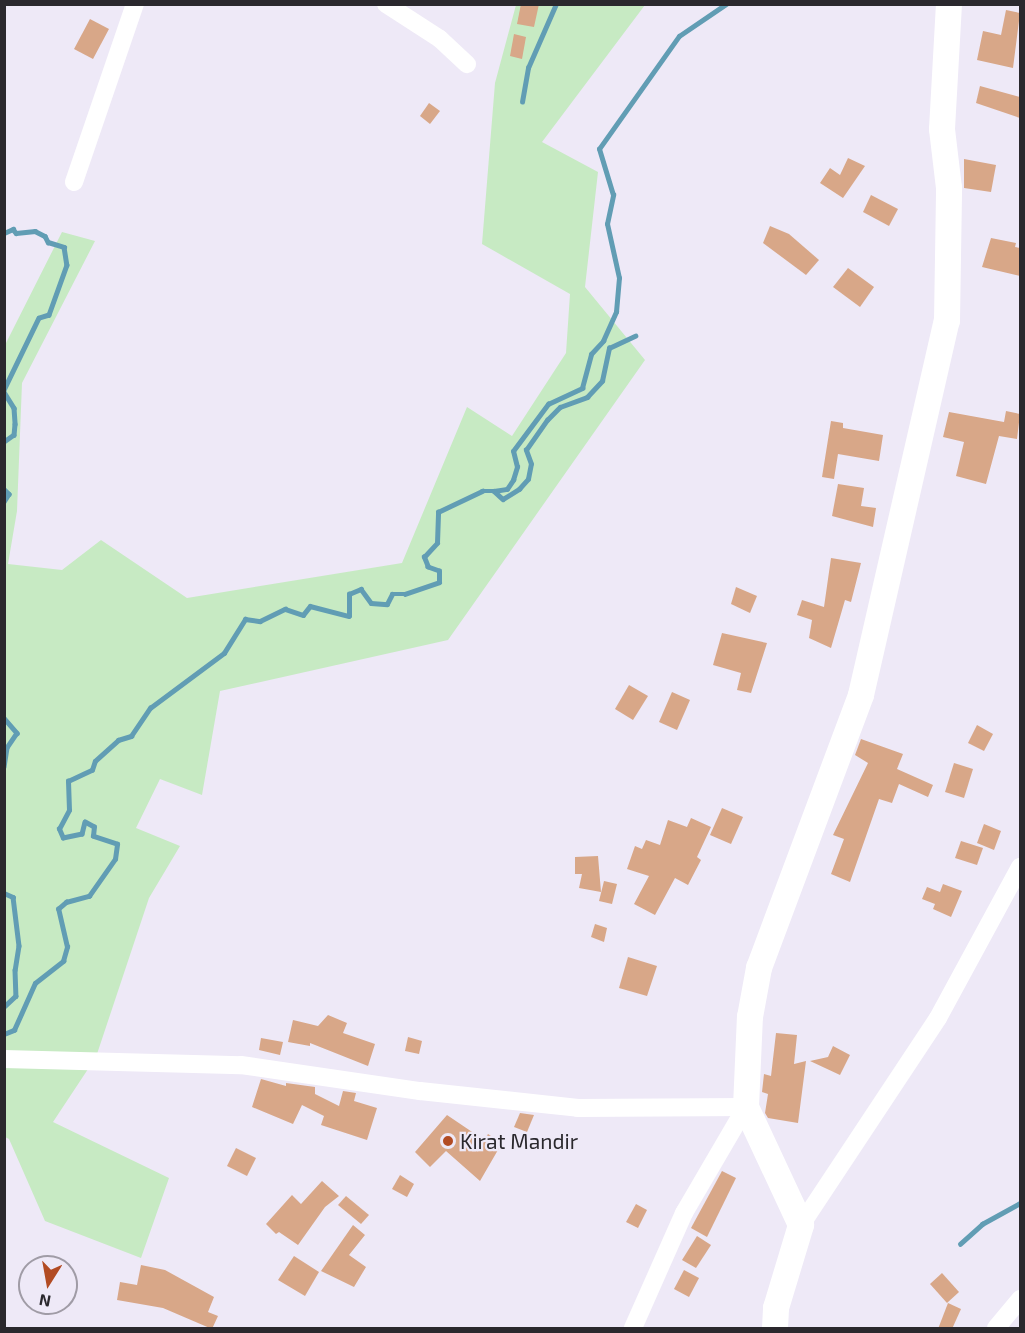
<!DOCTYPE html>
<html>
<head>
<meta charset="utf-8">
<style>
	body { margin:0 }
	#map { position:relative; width:1025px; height:1333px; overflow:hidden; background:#eee9f7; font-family:"Exo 2",sans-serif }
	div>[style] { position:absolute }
	.green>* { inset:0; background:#c7eac3 }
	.stream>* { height:4.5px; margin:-2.25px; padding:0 2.25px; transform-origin:2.25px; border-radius:2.25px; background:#619db4 }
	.building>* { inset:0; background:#d8a788 }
	.street>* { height:18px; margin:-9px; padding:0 9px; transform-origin:9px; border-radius:9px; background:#fff }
	.secondary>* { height:26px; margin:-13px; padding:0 13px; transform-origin:13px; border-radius:13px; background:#fff }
	.dots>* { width:16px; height:16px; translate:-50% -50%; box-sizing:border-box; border:3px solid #eee9f7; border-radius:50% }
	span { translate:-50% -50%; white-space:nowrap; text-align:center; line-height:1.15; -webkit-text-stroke:4.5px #eee9f7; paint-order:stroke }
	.poi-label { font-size:21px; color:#2a282d }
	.left { translate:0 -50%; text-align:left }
	.frame { position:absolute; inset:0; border:6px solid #2a282d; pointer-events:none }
	.north { position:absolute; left:18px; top:1255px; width:60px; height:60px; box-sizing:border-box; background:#eee9f7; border:2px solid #a09ca6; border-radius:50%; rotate:191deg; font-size:16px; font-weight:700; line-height:24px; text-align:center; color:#2a282d }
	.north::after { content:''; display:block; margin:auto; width:21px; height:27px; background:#b24b23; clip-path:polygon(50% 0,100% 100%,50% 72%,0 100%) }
</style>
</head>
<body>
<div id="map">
	<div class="green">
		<div style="clip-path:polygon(516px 5px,645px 5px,542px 142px,598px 172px,585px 287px,645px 360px,448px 640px,220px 691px,202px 795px,160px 779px,136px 828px,180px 846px,149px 898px,96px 1057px,53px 1122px,169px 1178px,141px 1258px,45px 1221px,9px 1139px,5px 1137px,4px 347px,62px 232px,95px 241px,22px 383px,17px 511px,8px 564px,62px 570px,101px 540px,187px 598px,402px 563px,467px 407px,512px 436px,566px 353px,570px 294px,482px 244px,495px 83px)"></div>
	</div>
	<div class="stream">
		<div style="left:522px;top:102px;width:35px;rotate:-80deg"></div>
		<div style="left:528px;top:68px;width:70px;rotate:-66.4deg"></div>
		<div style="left:4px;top:233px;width:10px;rotate:-24deg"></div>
		<div style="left:13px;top:229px;width:5px;rotate:53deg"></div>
		<div style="left:16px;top:233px;width:19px;rotate:-6deg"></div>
		<div style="left:35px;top:231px;width:11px;rotate:27deg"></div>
		<div style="left:45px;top:236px;width:7px;rotate:63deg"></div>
		<div style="left:48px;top:242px;width:17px;rotate:17deg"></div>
		<div style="left:64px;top:247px;width:18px;rotate:81deg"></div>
		<div style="left:67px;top:265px;width:53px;rotate:109.8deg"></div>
		<div style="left:49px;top:315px;width:10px;rotate:163deg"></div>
		<div style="left:39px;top:318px;width:80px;rotate:115.9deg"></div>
		<div style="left:4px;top:392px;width:19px;rotate:58deg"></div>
		<div style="left:14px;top:408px;width:16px;rotate:86deg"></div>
		<div style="left:15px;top:424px;width:11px;rotate:95deg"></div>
		<div style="left:14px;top:435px;width:12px;rotate:145deg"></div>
		<div style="left:4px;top:489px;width:7px;rotate:45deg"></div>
		<div style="left:9px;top:494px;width:9px;rotate:122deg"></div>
		<div style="left:494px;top:491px;width:13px;rotate:-9deg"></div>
		<div style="left:507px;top:489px;width:11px;rotate:-56deg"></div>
		<div style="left:513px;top:480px;width:14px;rotate:-73deg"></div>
		<div style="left:517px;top:467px;width:16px;rotate:-104deg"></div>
		<div style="left:513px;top:451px;width:59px;rotate:-53.3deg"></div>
		<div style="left:548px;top:404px;width:38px;rotate:-25deg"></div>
		<div style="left:582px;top:388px;width:35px;rotate:-75deg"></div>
		<div style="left:591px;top:354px;width:18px;rotate:-47deg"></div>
		<div style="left:603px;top:341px;width:32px;rotate:-66deg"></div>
		<div style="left:616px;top:312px;width:34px;rotate:-85deg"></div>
		<div style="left:619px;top:278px;width:55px;rotate:-102.5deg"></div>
		<div style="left:607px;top:224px;width:30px;rotate:-78deg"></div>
		<div style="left:613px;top:195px;width:48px;rotate:-106.9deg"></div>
		<div style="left:599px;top:149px;width:138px;rotate:-54.7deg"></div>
		<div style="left:679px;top:36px;width:57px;rotate:-34.2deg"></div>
		<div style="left:4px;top:718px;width:20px;rotate:49deg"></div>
		<div style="left:17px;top:733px;width:18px;rotate:124deg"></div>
		<div style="left:7px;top:748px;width:19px;rotate:99deg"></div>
		<div style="left:4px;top:893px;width:10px;rotate:24deg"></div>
		<div style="left:13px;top:897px;width:49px;rotate:83deg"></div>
		<div style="left:19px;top:946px;width:24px;rotate:99deg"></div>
		<div style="left:15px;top:970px;width:26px;rotate:88deg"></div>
		<div style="left:16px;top:996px;width:16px;rotate:137deg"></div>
		<div style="left:4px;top:1034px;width:11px;rotate:-22deg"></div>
		<div style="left:14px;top:1030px;width:51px;rotate:-65.9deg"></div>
		<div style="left:35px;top:983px;width:36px;rotate:-38deg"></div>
		<div style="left:63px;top:961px;width:15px;rotate:-74deg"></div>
		<div style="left:67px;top:947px;width:39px;rotate:-103deg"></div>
		<div style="left:58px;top:909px;width:11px;rotate:-41deg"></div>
		<div style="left:66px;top:902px;width:24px;rotate:-15deg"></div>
		<div style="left:89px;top:896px;width:45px;rotate:-54.9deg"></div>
		<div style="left:115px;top:859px;width:15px;rotate:-82deg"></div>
		<div style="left:117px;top:844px;width:25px;rotate:-162deg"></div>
		<div style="left:93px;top:836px;width:9px;rotate:-84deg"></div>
		<div style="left:94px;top:827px;width:10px;rotate:-151deg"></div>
		<div style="left:85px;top:822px;width:12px;rotate:104deg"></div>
		<div style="left:82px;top:834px;width:19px;rotate:168deg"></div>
		<div style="left:63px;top:838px;width:10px;rotate:-114deg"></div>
		<div style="left:59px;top:829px;width:21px;rotate:-62deg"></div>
		<div style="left:69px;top:810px;width:29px;rotate:-92deg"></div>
		<div style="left:68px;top:781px;width:26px;rotate:-25deg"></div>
		<div style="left:92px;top:770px;width:9px;rotate:-72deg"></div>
		<div style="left:95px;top:761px;width:31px;rotate:-42deg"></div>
		<div style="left:118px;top:740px;width:14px;rotate:-17deg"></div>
		<div style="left:131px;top:736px;width:34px;rotate:-56deg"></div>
		<div style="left:150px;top:708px;width:92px;rotate:-36.6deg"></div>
		<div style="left:224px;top:653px;width:40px;rotate:-58deg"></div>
		<div style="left:245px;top:619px;width:15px;rotate:8deg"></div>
		<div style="left:260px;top:621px;width:28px;rotate:-26deg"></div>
		<div style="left:285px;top:609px;width:19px;rotate:18deg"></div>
		<div style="left:303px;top:615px;width:11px;rotate:-52deg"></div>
		<div style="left:310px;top:606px;width:40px;rotate:14.4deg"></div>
		<div style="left:349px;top:616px;width:22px;rotate:-90deg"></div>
		<div style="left:349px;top:594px;width:13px;rotate:-23deg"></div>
		<div style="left:361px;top:589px;width:17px;rotate:54deg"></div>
		<div style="left:371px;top:603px;width:16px;rotate:4deg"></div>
		<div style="left:387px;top:604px;width:11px;rotate:-63deg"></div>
		<div style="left:392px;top:594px;width:13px"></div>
		<div style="left:405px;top:594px;width:36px;rotate:-19deg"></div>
		<div style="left:439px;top:582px;width:11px;rotate:-90deg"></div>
		<div style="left:439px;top:571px;width:12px;rotate:-160deg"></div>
		<div style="left:428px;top:567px;width:11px;rotate:-112deg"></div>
		<div style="left:424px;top:557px;width:19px;rotate:-47deg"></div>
		<div style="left:437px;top:543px;width:31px;rotate:-88deg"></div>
		<div style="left:438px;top:512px;width:49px;rotate:-25.5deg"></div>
		<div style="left:482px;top:491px;width:12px"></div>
		<div style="left:494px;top:491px;width:12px;rotate:42deg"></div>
		<div style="left:503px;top:499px;width:19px;rotate:-32deg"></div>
		<div style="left:519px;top:489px;width:13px;rotate:-48deg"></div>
		<div style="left:528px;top:479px;width:15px;rotate:-79deg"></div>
		<div style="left:531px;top:464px;width:15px;rotate:-110deg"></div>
		<div style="left:526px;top:450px;width:37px;rotate:-55deg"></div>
		<div style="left:547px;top:420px;width:18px;rotate:-45deg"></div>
		<div style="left:560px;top:407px;width:29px;rotate:-20deg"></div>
		<div style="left:587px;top:397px;width:22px;rotate:-47deg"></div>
		<div style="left:602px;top:381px;width:34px;rotate:-78deg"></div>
		<div style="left:609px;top:348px;width:29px;rotate:-25deg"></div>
		<div style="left:960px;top:1244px;width:30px;rotate:-42deg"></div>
		<div style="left:982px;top:1224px;width:43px;rotate:-28.9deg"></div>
	</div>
	<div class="building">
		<div style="clip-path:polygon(521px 4px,539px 4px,534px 27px,517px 24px)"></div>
		<div style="clip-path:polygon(1006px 10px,1020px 13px,1013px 68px,977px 60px,983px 31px,1001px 35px)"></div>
		<div style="clip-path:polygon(90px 19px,109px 29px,93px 59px,74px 49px)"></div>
		<div style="clip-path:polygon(514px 34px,526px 37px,522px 59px,510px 56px)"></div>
		<div style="clip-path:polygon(980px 86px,1020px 97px,1020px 118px,976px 103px)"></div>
		<div style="clip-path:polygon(429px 103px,440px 111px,430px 124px,420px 116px)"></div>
		<div style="clip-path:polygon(848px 158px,865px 166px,843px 198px,820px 183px,830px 168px,840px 175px)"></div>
		<div style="clip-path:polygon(964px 159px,996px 165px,991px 192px,964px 188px)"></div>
		<div style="clip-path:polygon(871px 195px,898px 209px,889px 226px,863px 212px)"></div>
		<div style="clip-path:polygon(770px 226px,789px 234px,819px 260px,806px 275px,763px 243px)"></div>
		<div style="clip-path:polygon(991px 238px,1016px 243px,1015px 247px,1020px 248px,1020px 276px,982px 267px)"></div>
		<div style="clip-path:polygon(848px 268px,874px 287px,860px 307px,833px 287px)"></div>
		<div style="clip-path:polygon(1006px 411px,1020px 414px,1017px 439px,999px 436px,986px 484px,956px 476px,964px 442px,943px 437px,949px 412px,1004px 422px)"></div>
		<div style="clip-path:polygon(831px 421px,843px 423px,843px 428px,883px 435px,879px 461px,838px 454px,834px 479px,822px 477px)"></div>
		<div style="clip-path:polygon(838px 484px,864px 488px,861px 506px,876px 508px,873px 527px,832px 516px)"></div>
		<div style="clip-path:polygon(831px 558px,861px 563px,851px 602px,845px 600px,831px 648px,809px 638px,812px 620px,797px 615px,802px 600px,824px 607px)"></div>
		<div style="clip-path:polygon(736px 587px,757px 596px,750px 613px,731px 604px)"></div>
		<div style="clip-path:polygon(722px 633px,767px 643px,751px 693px,737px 690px,741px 673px,713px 665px)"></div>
		<div style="clip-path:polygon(629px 685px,648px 696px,633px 720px,615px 709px)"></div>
		<div style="clip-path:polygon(672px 692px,690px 700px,677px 730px,659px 722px)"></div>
		<div style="clip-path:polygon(977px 725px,993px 734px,984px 751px,968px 743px)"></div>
		<div style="clip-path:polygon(861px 739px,903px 754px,897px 769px,933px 785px,928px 797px,899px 784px,892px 803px,879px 799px,850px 882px,831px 874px,844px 839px,833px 835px,868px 763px,855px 755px)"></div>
		<div style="clip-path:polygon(954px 763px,973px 769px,964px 798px,945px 792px)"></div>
		<div style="clip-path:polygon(722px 808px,743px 817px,731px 844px,710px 835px)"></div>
		<div style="clip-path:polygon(691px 818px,711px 827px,697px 857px,701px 860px,688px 885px,675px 878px,655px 915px,634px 904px,649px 876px,627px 869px,635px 846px,642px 849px,646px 840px,660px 845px,668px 820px,687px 827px)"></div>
		<div style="clip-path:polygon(984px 824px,1001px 831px,994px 850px,977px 843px)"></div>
		<div style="clip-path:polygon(961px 841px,983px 848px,977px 865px,955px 858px)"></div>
		<div style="clip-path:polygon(598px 856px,601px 892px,579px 888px,582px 874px,575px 874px,575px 857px)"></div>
		<div style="clip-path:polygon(604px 881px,617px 884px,612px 904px,599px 901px)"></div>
		<div style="clip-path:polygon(943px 884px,962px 891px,951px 917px,933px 909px,935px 904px,922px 899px,927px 887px,940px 892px)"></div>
		<div style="clip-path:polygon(595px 924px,607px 928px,604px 942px,591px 937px)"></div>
		<div style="clip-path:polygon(628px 957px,657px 966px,647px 996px,619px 988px)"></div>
		<div style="clip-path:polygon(328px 1015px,347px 1023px,343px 1033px,375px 1044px,368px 1066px,310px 1043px,310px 1046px,288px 1042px,293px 1020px,318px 1026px)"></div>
		<div style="clip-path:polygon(776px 1033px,797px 1035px,794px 1064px,806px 1061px,798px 1123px,768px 1118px,765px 1113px,768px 1094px,762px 1092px,764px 1074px,771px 1076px)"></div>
		<div style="clip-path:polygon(408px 1037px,422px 1041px,419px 1054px,405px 1051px)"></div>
		<div style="clip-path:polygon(261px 1038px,283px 1042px,280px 1055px,259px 1050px)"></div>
		<div style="clip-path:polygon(833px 1046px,850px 1055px,840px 1075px,810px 1061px,828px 1057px)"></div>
		<div style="clip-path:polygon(261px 1079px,286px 1086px,286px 1083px,315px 1087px,315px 1094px,339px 1106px,343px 1091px,356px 1093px,354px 1101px,377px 1108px,367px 1140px,321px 1125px,324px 1116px,302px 1105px,293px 1124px,252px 1107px)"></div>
		<div style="clip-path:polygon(520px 1113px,534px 1115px,527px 1132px,514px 1127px)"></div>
		<div style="clip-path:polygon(447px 1115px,484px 1140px,488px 1134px,502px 1143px,480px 1181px,446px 1151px,430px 1167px,415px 1152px)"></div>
		<div style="clip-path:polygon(236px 1148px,256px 1158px,247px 1176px,227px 1166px)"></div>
		<div style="clip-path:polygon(722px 1171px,736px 1178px,707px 1237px,691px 1228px)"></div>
		<div style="clip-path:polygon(400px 1175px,414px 1184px,407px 1197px,392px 1189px)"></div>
		<div style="clip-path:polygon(322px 1181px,339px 1196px,325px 1207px,298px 1245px,279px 1232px,276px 1234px,266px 1224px,292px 1195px,301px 1204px)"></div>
		<div style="clip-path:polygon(346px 1196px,369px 1215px,361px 1224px,338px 1205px)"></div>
		<div style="clip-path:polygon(636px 1204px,647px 1210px,638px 1228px,626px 1222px)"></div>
		<div style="clip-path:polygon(353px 1225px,365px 1235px,349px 1255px,366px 1267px,354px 1287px,321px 1271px)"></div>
		<div style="clip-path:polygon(697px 1236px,711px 1245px,696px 1268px,682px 1260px)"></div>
		<div style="clip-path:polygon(294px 1256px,319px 1272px,305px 1296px,278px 1280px)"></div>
		<div style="clip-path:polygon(141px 1265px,165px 1270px,214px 1297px,208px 1312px,218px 1316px,212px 1329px,163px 1308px,117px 1300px,120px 1282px,137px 1285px)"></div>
		<div style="clip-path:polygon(684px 1270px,699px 1278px,689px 1297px,674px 1289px)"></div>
		<div style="clip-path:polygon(942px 1273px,959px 1292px,947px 1303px,930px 1284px)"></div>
		<div style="clip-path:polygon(948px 1303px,961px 1309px,952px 1329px,938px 1329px)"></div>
	</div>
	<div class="street">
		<div style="left:386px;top:4px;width:64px;rotate:32.9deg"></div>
		<div style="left:440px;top:39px;width:37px;rotate:43deg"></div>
		<div style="left:74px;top:182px;width:188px;rotate:-71.1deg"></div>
		<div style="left:4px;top:1059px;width:237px;rotate:1.5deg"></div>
		<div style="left:241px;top:1065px;width:181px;rotate:8.3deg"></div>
		<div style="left:420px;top:1091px;width:159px;rotate:6.1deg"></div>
		<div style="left:578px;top:1108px;width:168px;rotate:-0.3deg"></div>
		<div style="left:801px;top:1225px;width:248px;rotate:-56.5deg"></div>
		<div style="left:938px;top:1018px;width:172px;rotate:-61.5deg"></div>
		<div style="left:633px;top:1328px;width:126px;rotate:-66.1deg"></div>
		<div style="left:684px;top:1213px;width:123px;rotate:-59.7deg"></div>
		<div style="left:996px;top:1328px;width:38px;rotate:-50deg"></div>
	</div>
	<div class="secondary">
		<div style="left:775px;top:1328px;width:20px;rotate:-87deg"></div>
		<div style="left:776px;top:1308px;width:87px;rotate:-73.2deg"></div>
		<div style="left:801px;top:1225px;width:130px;rotate:-115deg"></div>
		<div style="left:746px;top:1107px;width:90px;rotate:-87.5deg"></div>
		<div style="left:750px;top:1017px;width:50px;rotate:-79.6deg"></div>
		<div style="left:759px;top:968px;width:291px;rotate:-69.5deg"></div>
		<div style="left:861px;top:695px;width:384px;rotate:-77.1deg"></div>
		<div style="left:947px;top:321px;width:133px;rotate:-89.1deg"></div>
		<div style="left:949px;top:188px;width:59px;rotate:-96.8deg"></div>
		<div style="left:942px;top:129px;width:125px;rotate:-86.8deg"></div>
	</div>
	<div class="dots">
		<div style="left:448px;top:1141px;background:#b24b23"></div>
	</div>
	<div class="poi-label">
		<span class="left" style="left:460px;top:1141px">Kirat Mandir</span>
	</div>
	<div class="frame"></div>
	<div class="north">N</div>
</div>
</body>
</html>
